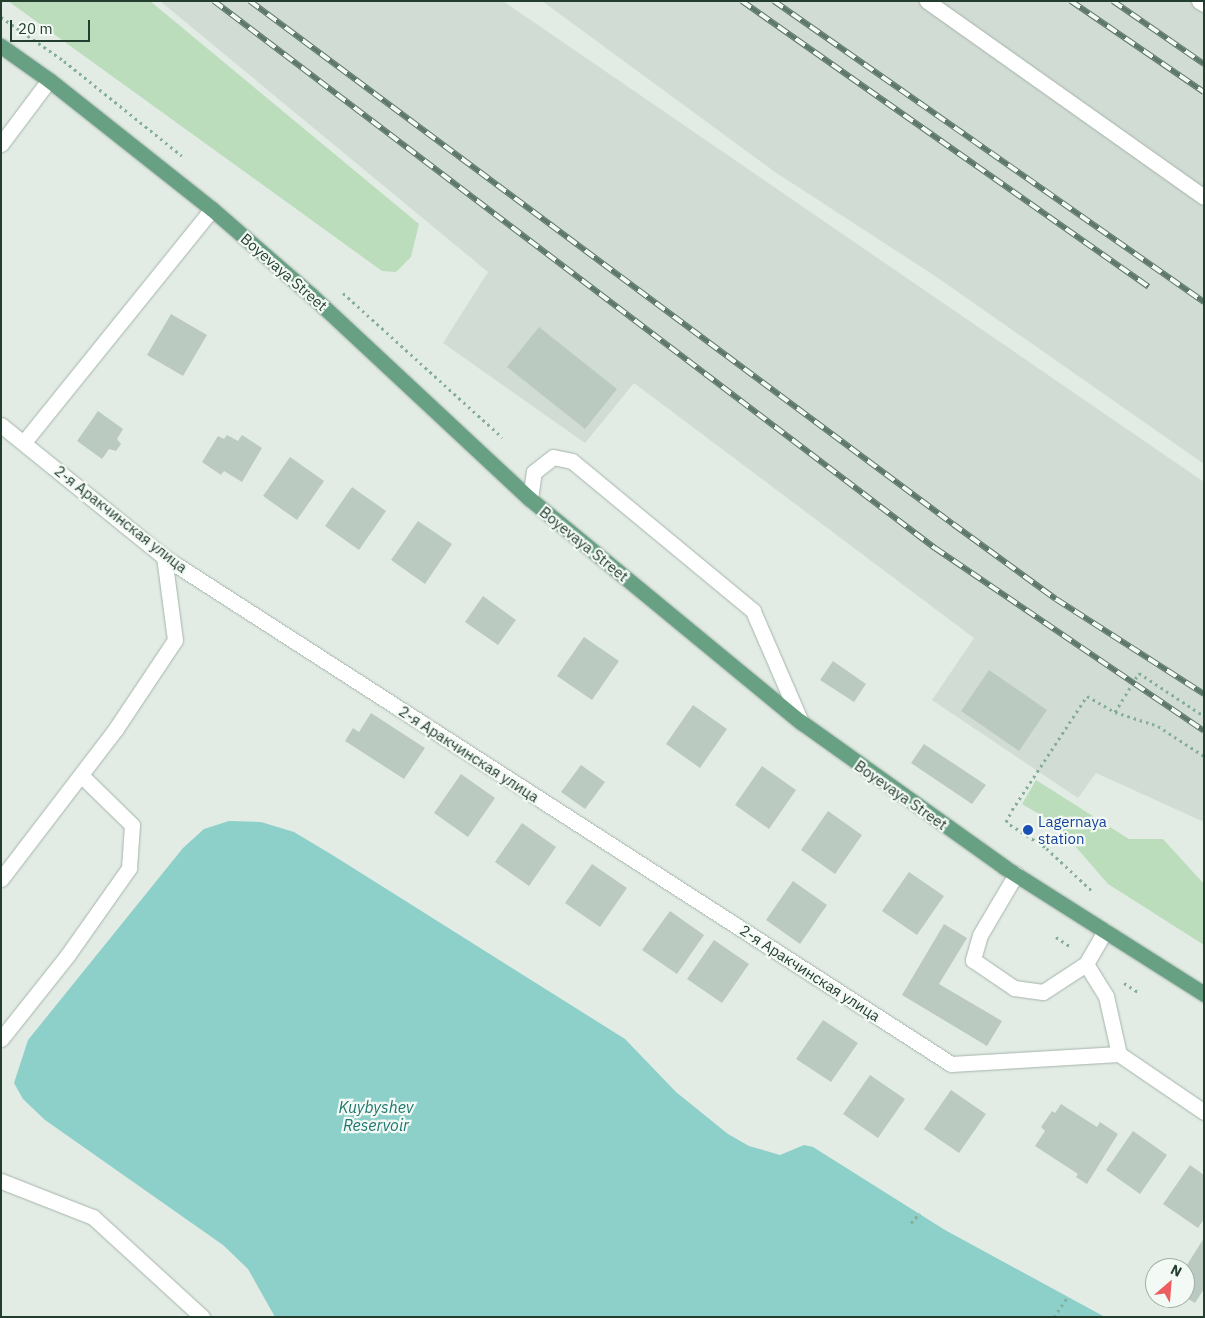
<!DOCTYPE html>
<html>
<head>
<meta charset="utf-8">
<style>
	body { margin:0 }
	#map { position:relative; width:1205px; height:1318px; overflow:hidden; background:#e2ece5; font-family:"IBM Plex Sans",sans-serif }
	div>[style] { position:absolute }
	.built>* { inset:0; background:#d1dcd4 }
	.green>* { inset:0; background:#bcddbc }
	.water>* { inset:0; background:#8cd0c9 }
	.building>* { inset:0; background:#bbcac0 }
	.path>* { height:3px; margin-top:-1.5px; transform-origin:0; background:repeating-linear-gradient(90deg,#84af96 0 2.5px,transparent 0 6.5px) }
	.roads { filter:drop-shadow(0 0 1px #a5b4ab) drop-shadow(0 0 1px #a5b4ab) }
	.minor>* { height:15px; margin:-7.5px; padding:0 7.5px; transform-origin:7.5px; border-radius:7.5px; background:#fff }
	.major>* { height:15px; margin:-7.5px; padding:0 7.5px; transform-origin:7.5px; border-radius:7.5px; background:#68a083 }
	.rail>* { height:5.5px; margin-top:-2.75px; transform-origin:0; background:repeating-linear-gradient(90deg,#f3f9f4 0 11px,#5d786a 0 22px); box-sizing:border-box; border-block:1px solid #5d786a }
	.dots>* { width:14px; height:14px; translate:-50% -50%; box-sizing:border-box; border:2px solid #f3f9f4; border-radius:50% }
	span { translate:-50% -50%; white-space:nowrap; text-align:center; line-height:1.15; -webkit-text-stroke:4.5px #f3f9f4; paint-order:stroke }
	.street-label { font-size:15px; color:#233d2f }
	.transit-label { font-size:15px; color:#164399 }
	.left { translate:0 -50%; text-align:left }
	.water-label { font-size:16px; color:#1e776f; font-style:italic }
	.frame { position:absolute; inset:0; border:2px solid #233d2f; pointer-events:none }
	.north { position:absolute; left:1145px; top:1258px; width:50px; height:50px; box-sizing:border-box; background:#f3f9f4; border:1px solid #a0aea5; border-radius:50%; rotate:27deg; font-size:14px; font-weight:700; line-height:20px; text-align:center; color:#233d2f }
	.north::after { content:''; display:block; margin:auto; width:18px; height:22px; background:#ee5e60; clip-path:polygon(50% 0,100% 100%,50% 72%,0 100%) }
	.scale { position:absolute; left:10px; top:20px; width:80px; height:22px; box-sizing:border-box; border:2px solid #233d2f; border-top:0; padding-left:6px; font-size:15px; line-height:18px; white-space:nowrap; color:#233d2f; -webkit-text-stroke:4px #f3f9f4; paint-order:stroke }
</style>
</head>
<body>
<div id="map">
	<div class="built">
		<div style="clip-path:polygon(160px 1px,503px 1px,1204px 482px,1204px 822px,1096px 773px,1078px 798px,932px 700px,974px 638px,634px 383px,585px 443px,443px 343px,488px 272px)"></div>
		<div style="clip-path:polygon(542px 1px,1204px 1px,1204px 464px,938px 278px,775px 172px)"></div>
	</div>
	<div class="green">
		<div style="clip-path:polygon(8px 1px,150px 1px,419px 224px,411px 257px,396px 272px,382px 271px)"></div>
		<div style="clip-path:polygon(1036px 780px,1129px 839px,1163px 839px,1204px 884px,1204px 945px,1108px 884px,1056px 824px,1022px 804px)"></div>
	</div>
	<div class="water">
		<div style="clip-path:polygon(229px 821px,261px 822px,294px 832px,334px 856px,625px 1039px,676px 1092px,728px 1134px,749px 1146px,780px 1155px,804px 1145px,813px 1147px,945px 1230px,1105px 1317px,275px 1317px,248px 1269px,223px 1245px,45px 1120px,23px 1099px,14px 1083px,28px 1040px,183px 848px,204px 829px)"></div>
	</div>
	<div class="building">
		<div style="clip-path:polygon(171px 314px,207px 335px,183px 376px,147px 355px)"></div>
		<div style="clip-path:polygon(539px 327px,617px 389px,585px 429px,507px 367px)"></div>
		<div style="clip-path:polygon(98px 411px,123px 429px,117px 439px,121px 444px,116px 451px,109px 449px,102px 459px,77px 441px)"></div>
		<div style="clip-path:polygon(227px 435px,238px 441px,242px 435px,262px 448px,242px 482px,224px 471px,221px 475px,202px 462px,218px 436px,224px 439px)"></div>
		<div style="clip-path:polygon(290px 457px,324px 481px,297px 520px,263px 496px)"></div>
		<div style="clip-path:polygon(352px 487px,386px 511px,359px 550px,325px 526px)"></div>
		<div style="clip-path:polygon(418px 521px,452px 544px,425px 584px,391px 560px)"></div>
		<div style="clip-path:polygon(483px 596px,516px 620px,498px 645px,465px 622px)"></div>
		<div style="clip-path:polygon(584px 637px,619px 661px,592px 700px,557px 676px)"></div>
		<div style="clip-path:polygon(833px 661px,866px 684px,854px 702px,820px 680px)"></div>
		<div style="clip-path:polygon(989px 670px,1047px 710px,1019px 751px,961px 711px)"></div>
		<div style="clip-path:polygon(693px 705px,727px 729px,700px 768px,666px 744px)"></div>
		<div style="clip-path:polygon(371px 713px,425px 748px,404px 779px,345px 741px,353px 728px,359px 732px)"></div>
		<div style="clip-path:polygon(924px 744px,986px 785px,972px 804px,911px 763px)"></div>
		<div style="clip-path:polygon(581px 765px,605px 782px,585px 809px,561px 792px)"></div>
		<div style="clip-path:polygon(762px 766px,796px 790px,769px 829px,735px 805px)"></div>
		<div style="clip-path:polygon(461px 774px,495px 798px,468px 837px,434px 813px)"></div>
		<div style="clip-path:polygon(828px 811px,862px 835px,835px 874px,801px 850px)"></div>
		<div style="clip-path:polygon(522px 823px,556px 847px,529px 886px,495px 862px)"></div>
		<div style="clip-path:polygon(592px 864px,627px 888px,600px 927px,565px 903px)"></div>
		<div style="clip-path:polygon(909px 872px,944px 896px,917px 935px,882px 911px)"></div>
		<div style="clip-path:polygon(793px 881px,827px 905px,800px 944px,766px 920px)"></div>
		<div style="clip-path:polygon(670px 911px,704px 935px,677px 974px,642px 950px)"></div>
		<div style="clip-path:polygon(944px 924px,967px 938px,939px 984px,1002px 1021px,987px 1046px,902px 995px)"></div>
		<div style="clip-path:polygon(714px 940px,749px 964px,722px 1003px,687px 979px)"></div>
		<div style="clip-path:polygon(823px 1020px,858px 1043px,831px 1082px,796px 1059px)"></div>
		<div style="clip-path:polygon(870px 1075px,905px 1099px,878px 1138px,843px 1114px)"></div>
		<div style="clip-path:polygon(951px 1090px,986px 1114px,959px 1153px,924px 1129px)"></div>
		<div style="clip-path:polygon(1061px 1104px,1097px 1127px,1100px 1122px,1118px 1134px,1087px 1184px,1076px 1177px,1078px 1174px,1035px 1146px,1045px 1131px,1041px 1127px,1052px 1111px,1055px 1113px)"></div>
		<div style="clip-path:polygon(1133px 1131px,1167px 1155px,1140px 1194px,1106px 1170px)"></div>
		<div style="clip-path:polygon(1190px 1165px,1204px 1175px,1204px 1219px,1198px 1228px,1163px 1204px)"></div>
		<div style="clip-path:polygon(1204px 1238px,1204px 1289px,1195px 1303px,1185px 1297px,1185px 1268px)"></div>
	</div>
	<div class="path">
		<div style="left:1px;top:17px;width:77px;rotate:34.9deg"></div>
		<div style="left:64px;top:61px;width:151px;rotate:38.8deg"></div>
		<div style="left:343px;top:293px;width:215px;rotate:42.2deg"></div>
		<div style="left:1115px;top:712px;width:45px;rotate:18deg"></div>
		<div style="left:1158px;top:726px;width:55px;rotate:33.1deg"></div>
		<div style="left:1091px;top:890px;width:63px;rotate:-136.9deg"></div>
		<div style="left:1045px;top:847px;width:46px;rotate:-147.3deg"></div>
		<div style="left:1006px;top:822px;width:13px;rotate:-63deg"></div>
		<div style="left:1012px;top:810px;width:136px;rotate:-56.7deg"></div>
		<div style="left:1087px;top:696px;width:32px;rotate:30deg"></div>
		<div style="left:1115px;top:712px;width:46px;rotate:-58.4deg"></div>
		<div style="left:1139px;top:673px;width:78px;rotate:33.5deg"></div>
		<div style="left:1056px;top:937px;width:18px;rotate:34deg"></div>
		<div style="left:1124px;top:983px;width:17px;rotate:33deg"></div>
		<div style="left:911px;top:1223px;width:13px;rotate:-48deg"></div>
		<div style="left:1054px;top:1317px;width:23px;rotate:-56deg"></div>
	</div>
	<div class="roads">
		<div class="minor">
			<div style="left:927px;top:1px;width:339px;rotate:35.3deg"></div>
			<div style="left:1199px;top:1px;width:6px;rotate:31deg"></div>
			<div style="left:1px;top:144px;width:80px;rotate:-53.1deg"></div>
			<div style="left:1px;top:425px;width:210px;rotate:39deg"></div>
			<div style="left:164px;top:557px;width:936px;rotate:32.79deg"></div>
			<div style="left:951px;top:1064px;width:168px;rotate:-3.4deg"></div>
			<div style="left:1119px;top:1054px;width:103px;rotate:34.3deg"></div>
			<div style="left:24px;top:442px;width:299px;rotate:-51.1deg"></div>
			<div style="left:530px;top:499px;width:27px;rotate:-82deg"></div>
			<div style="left:534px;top:472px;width:24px;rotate:-38deg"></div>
			<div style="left:553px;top:457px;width:19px;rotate:12deg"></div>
			<div style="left:572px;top:461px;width:235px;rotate:39.6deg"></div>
			<div style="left:753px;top:611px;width:121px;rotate:66.6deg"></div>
			<div style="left:1016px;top:874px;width:71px;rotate:120.5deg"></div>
			<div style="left:980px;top:935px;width:26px;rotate:106deg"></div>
			<div style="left:973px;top:960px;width:50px;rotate:34.3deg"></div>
			<div style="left:1014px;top:988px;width:29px;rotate:8deg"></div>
			<div style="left:1043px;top:992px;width:51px;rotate:-33.1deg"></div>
			<div style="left:1px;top:879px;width:188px;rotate:-52.6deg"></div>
			<div style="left:115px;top:730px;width:108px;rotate:-56.3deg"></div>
			<div style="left:175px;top:640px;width:84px;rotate:-97.5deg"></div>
			<div style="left:1105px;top:931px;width:38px;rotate:120deg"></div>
			<div style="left:1086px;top:964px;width:38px;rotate:58deg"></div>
			<div style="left:1106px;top:996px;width:59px;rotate:77.4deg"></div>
			<div style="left:1px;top:1039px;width:106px;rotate:-51.5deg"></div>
			<div style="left:67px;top:956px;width:108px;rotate:-54.8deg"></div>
			<div style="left:129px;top:868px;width:43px;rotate:-86deg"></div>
			<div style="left:132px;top:825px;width:71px;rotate:-135.6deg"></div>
			<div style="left:1px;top:1181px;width:99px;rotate:21.4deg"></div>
			<div style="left:93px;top:1217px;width:148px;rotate:42.5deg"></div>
		</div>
		<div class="major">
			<div style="left:1px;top:46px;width:59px;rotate:35.3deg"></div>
			<div style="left:49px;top:80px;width:208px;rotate:38.4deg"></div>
			<div style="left:212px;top:209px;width:131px;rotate:41deg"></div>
			<div style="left:311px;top:295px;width:299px;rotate:43deg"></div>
			<div style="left:530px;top:499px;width:351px;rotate:39.5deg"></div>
			<div style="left:801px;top:722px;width:249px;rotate:35.5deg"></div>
			<div style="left:1004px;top:867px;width:237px;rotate:32.4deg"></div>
		</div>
	</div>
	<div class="rail">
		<div style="left:214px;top:1px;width:905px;rotate:37.19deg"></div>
		<div style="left:935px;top:548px;width:325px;rotate:34.2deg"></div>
		<div style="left:250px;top:1px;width:876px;rotate:36.65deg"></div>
		<div style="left:953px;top:524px;width:127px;rotate:36.1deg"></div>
		<div style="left:1056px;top:599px;width:176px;rotate:32.7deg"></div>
		<div style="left:742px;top:1px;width:497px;rotate:35.1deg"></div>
		<div style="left:774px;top:1px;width:525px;rotate:34.99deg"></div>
		<div style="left:1071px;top:1px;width:161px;rotate:34.4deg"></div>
		<div style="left:1113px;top:1px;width:111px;rotate:34.7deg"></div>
	</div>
	<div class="dots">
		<div style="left:1028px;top:830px;background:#1a4fb4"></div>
	</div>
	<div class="street-label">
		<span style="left:284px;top:272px;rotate:41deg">Boyevaya Street</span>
		<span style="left:121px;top:519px;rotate:38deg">2-я Аракчинская улица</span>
		<span style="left:584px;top:544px;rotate:39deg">Boyevaya Street</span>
		<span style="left:469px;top:754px;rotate:33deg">2-я Аракчинская улица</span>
		<span style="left:901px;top:795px;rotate:35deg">Boyevaya Street</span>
		<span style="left:810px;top:973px;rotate:33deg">2-я Аракчинская улица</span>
	</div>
	<div class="transit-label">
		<span class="left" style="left:1038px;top:830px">Lagernaya<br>station</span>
	</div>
	<div class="water-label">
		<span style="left:376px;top:1116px">Kuybyshev<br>Reservoir</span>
	</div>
	<div class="frame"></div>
	<div class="north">N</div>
	<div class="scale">20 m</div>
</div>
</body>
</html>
